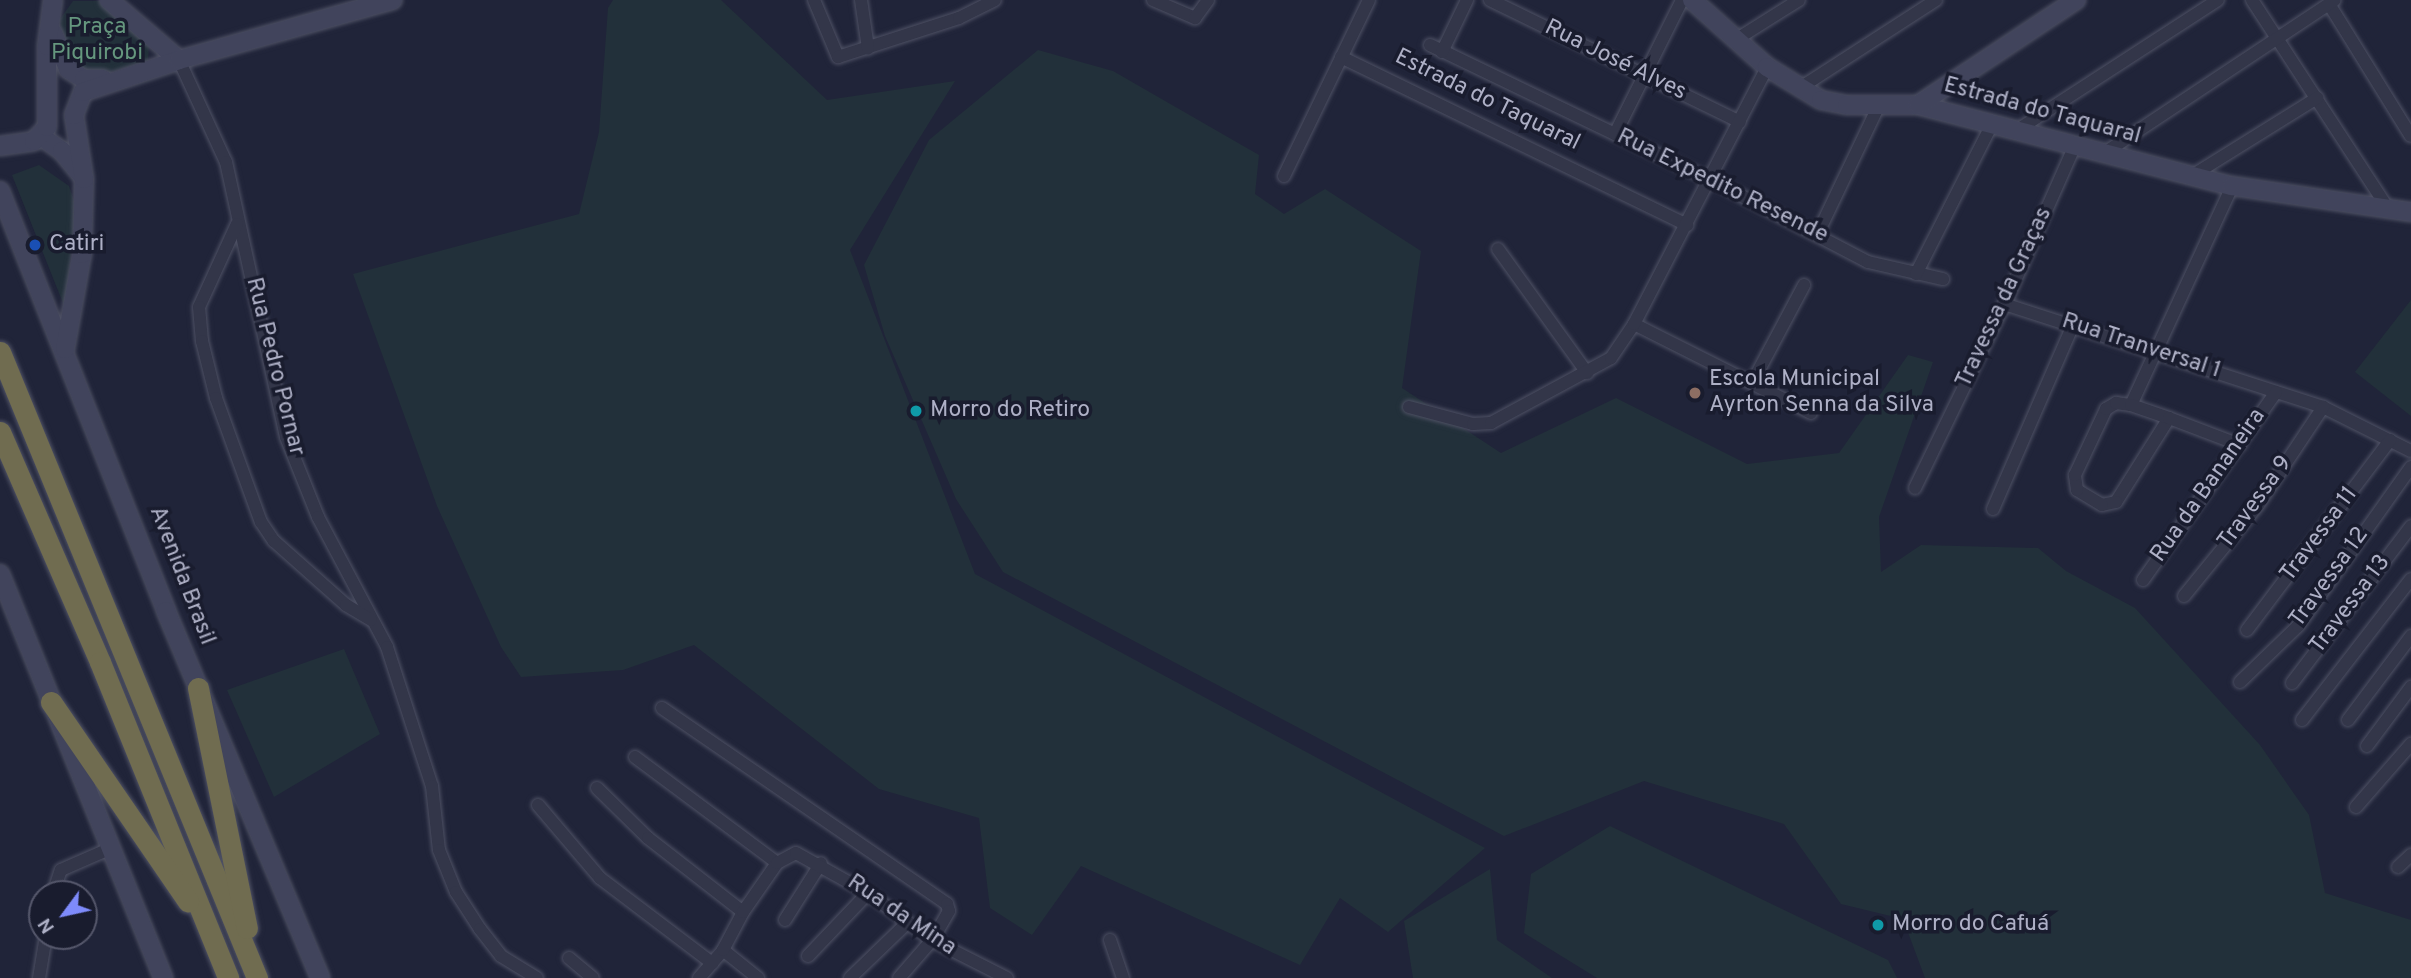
<!DOCTYPE html>
<html>
<head>
<meta charset="utf-8">
<style>
	body { margin:0 }
	#map { position:relative; width:2411px; height:978px; overflow:hidden; background:#202439; font-family:Overpass,sans-serif }
	div>[style] { position:absolute }
	.green>* { inset:0; background:#22303a }
	.roads { filter:drop-shadow(0 0 2px #4e5164) drop-shadow(0 0 2px #4e5164) }
	.street>* { height:12px; margin:-6px; padding:0 6px; transform-origin:6px; border-radius:6px; background:#333649 }
	.secondary>* { height:18px; margin:-9px; padding:0 9px; transform-origin:9px; border-radius:9px; background:#41445c }
	.highway>* { height:21px; margin:-10.5px; padding:0 10.5px; transform-origin:10.5px; border-radius:10.5px; background:#706c50 }
	.dots>* { width:19px; height:19px; translate:-50% -50%; box-sizing:border-box; border:4px solid #191c2e; border-radius:50% }
	span { translate:-50% -50%; white-space:nowrap; text-align:center; line-height:1.15; -webkit-text-stroke:7px #191c2e; paint-order:stroke }
	.park-label { font-size:23px; color:#65977e }
	.street-label { font-size:23px; color:#aeb0c6 }
	.poi-label { font-size:23px; color:#aeb0c6 }
	.left { translate:0 -50%; text-align:left }
	.north { position:absolute; left:28px; top:880px; width:70px; height:70px; box-sizing:border-box; background:#191c2e; border:2px solid #55576b; border-radius:50%; rotate:237deg; font-size:19px; font-weight:700; line-height:28px; text-align:center; color:#aeb0c6 }
	.north::after { content:''; display:block; margin:auto; width:24px; height:32px; background:#7e8bfb; clip-path:polygon(50% 0,100% 100%,50% 72%,0 100%) }
</style>
</head>
<body>
<div id="map">
	<div class="green">
		<div style="clip-path:polygon(613px 0,721px 0,827px 100px,955px 81px,850px 250px,975px 574px,1485px 848px,1388px 932px,1340px 898px,1300px 965px,1081px 866px,1032px 935px,990px 908px,979px 818px,879px 789px,694px 645px,623px 670px,521px 677px,501px 647px,437px 506px,353px 274px,579px 214px,599px 132px,608px 8px)"></div>
		<div style="clip-path:polygon(73px 1px,102px 1px,149px 44px,148px 61px,97px 76px,84px 75px,63px 51px,60px 19px)"></div>
		<div style="clip-path:polygon(1038px 50px,1113px 71px,1259px 155px,1255px 194px,1284px 214px,1325px 189px,1421px 251px,1402px 388px,1501px 453px,1616px 398px,1747px 464px,1839px 453px,1908px 355px,1933px 362px,1879px 517px,1881px 572px,1921px 545px,2038px 548px,2066px 571px,2135px 608px,2260px 745px,2309px 815px,2325px 893px,2411px 920px,2411px 978px,1925px 978px,1903px 919px,1841px 904px,1784px 824px,1644px 781px,1504px 836px,1003px 572px,956px 499px,885px 336px,864px 265px,929px 140px)"></div>
		<div style="clip-path:polygon(39px 165px,69px 186px,76px 207px,65px 308px,12px 175px)"></div>
		<div style="clip-path:polygon(2411px 300px,2411px 416px,2355px 372px)"></div>
		<div style="clip-path:polygon(344px 649px,380px 734px,274px 797px,227px 690px)"></div>
		<div style="clip-path:polygon(1610px 826px,1888px 960px,1897px 978px,1597px 978px,1524px 933px,1531px 874px)"></div>
		<div style="clip-path:polygon(1490px 869px,1497px 940px,1552px 978px,1413px 978px,1404px 921px)"></div>
	</div>
	<div class="roads">
		<div class="street">
			<div style="left:814px;top:0;width:62px;rotate:67.2deg"></div>
			<div style="left:838px;top:57px;width:127px;rotate:-17.9deg"></div>
			<div style="left:959px;top:18px;width:40px;rotate:-26.6deg"></div>
			<div style="left:861px;top:0;width:49px;rotate:81.7deg"></div>
			<div style="left:1153px;top:0;width:46px;rotate:23.2deg"></div>
			<div style="left:1195px;top:18px;width:22px;rotate:-54deg"></div>
			<div style="left:1490px;top:0;width:278px;rotate:26deg"></div>
			<div style="left:2252px;top:0;width:249px;rotate:56.9deg"></div>
			<div style="left:2329px;top:4px;width:155px;rotate:58.2deg"></div>
			<div style="left:1737px;top:39px;width:73px;rotate:-32.2deg"></div>
			<div style="left:1430px;top:45px;width:312px;rotate:25.7deg"></div>
			<div style="left:1711px;top:180px;width:177px;rotate:27.6deg"></div>
			<div style="left:1868px;top:262px;width:77px;rotate:12.8deg"></div>
			<div style="left:1442px;top:52px;width:58px;rotate:-64.3deg"></div>
			<div style="left:1341px;top:57px;width:385px;rotate:25.9deg"></div>
			<div style="left:179px;top:60px;width:112px;rotate:65.3deg"></div>
			<div style="left:226px;top:162px;width:281px;rotate:77.7deg"></div>
			<div style="left:286px;top:437px;width:86px;rotate:68.2deg"></div>
			<div style="left:318px;top:517px;width:147px;rotate:62deg"></div>
			<div style="left:387px;top:647px;width:146px;rotate:72.1deg"></div>
			<div style="left:432px;top:786px;width:64px;rotate:83.8deg"></div>
			<div style="left:439px;top:850px;width:45px;rotate:68deg"></div>
			<div style="left:456px;top:892px;width:44px;rotate:57deg"></div>
			<div style="left:480px;top:929px;width:34px;rotate:52deg"></div>
			<div style="left:501px;top:956px;width:42px;rotate:31.4deg"></div>
			<div style="left:1800px;top:88px;width:162px;rotate:-32.9deg"></div>
			<div style="left:2019px;top:129px;width:237px;rotate:-33deg"></div>
			<div style="left:1615px;top:134px;width:150px;rotate:-63.4deg"></div>
			<div style="left:2103px;top:154px;width:278px;rotate:-33.6deg"></div>
			<div style="left:1284px;top:176px;width:195px;rotate:-64.2deg"></div>
			<div style="left:2190px;top:177px;width:150px;rotate:-31.9deg"></div>
			<div style="left:237px;top:224px;width:91px;rotate:114.6deg"></div>
			<div style="left:199px;top:307px;width:34px;rotate:85deg"></div>
			<div style="left:202px;top:341px;width:59px;rotate:76.2deg"></div>
			<div style="left:216px;top:398px;width:132px;rotate:70.1deg"></div>
			<div style="left:261px;top:522px;width:23px;rotate:56deg"></div>
			<div style="left:274px;top:541px;width:96px;rotate:41.6deg"></div>
			<div style="left:346px;top:605px;width:29px;rotate:31deg"></div>
			<div style="left:1818px;top:233px;width:144px;rotate:-64.5deg"></div>
			<div style="left:1498px;top:249px;width:153px;rotate:54.3deg"></div>
			<div style="left:1916px;top:274px;width:170px;rotate:-63.1deg"></div>
			<div style="left:2004px;top:304px;width:335px;rotate:17.9deg"></div>
			<div style="left:2323px;top:407px;width:98px;rotate:26.6deg"></div>
			<div style="left:1634px;top:324px;width:198px;rotate:26.7deg"></div>
			<div style="left:1752px;top:383px;width:111px;rotate:-62deg"></div>
			<div style="left:2131px;top:405px;width:241px;rotate:-65.2deg"></div>
			<div style="left:1409px;top:407px;width:66px;rotate:14.9deg"></div>
			<div style="left:1473px;top:424px;width:18px;rotate:-3deg"></div>
			<div style="left:1491px;top:423px;width:136px;rotate:-28.4deg"></div>
			<div style="left:1611px;top:358px;width:41px;rotate:-55.9deg"></div>
			<div style="left:1634px;top:324px;width:289px;rotate:-62.6deg"></div>
			<div style="left:2169px;top:418px;width:99px;rotate:122.2deg"></div>
			<div style="left:2116px;top:502px;width:14px;rotate:168deg"></div>
			<div style="left:2102px;top:505px;width:29px;rotate:-149deg"></div>
			<div style="left:2077px;top:490px;width:15px;rotate:-98deg"></div>
			<div style="left:2075px;top:475px;width:73px;rotate:-64.8deg"></div>
			<div style="left:2106px;top:409px;width:12px;rotate:-31deg"></div>
			<div style="left:2116px;top:403px;width:15px;rotate:8deg"></div>
			<div style="left:2131px;top:405px;width:40px;rotate:18.9deg"></div>
			<div style="left:2169px;top:418px;width:76px;rotate:20.8deg"></div>
			<div style="left:1915px;top:488px;width:208px;rotate:-64.1deg"></div>
			<div style="left:2006px;top:301px;width:171px;rotate:-66.1deg"></div>
			<div style="left:1993px;top:509px;width:203px;rotate:-66.5deg"></div>
			<div style="left:2143px;top:580px;width:230px;rotate:-54.7deg"></div>
			<div style="left:2184px;top:596px;width:117px;rotate:-50.9deg"></div>
			<div style="left:2258px;top:505px;width:118px;rotate:-56.4deg"></div>
			<div style="left:2247px;top:630px;width:238px;rotate:-53deg"></div>
			<div style="left:2240px;top:682px;width:81px;rotate:-44deg"></div>
			<div style="left:2298px;top:626px;width:195px;rotate:-54.6deg"></div>
			<div style="left:2292px;top:683px;width:197px;rotate:-52.8deg"></div>
			<div style="left:662px;top:708px;width:346px;rotate:34.5deg"></div>
			<div style="left:947px;top:904px;width:7px;rotate:74deg"></div>
			<div style="left:949px;top:911px;width:34px;rotate:120deg"></div>
			<div style="left:932px;top:940px;width:50px;rotate:131deg"></div>
			<div style="left:2302px;top:720px;width:178px;rotate:-52.3deg"></div>
			<div style="left:2348px;top:720px;width:105px;rotate:-53.1deg"></div>
			<div style="left:2367px;top:746px;width:74px;rotate:-53.3deg"></div>
			<div style="left:635px;top:757px;width:177px;rotate:36.7deg"></div>
			<div style="left:597px;top:788px;width:71px;rotate:44.4deg"></div>
			<div style="left:648px;top:838px;width:120px;rotate:37.9deg"></div>
			<div style="left:538px;top:805px;width:96px;rotate:49.7deg"></div>
			<div style="left:600px;top:878px;width:141px;rotate:37.2deg"></div>
			<div style="left:2356px;top:807px;width:84px;rotate:-48.9deg"></div>
			<div style="left:2398px;top:867px;width:18px;rotate:-43deg"></div>
			<div style="left:53px;top:894px;width:25px;rotate:-72deg"></div>
			<div style="left:61px;top:870px;width:55px;rotate:-23.7deg"></div>
			<div style="left:785px;top:920px;width:67px;rotate:-57.7deg"></div>
			<div style="left:1110px;top:940px;width:40px;rotate:71.1deg"></div>
			<div style="left:723px;top:950px;width:45px;rotate:38.7deg"></div>
			<div style="left:808px;top:956px;width:87px;rotate:-46.4deg"></div>
			<div style="left:569px;top:958px;width:31px;rotate:40deg"></div>
			<div style="left:39px;top:978px;width:43px;rotate:-80.5deg"></div>
			<div style="left:699px;top:978px;width:37px;rotate:-49deg"></div>
			<div style="left:723px;top:950px;width:43px;rotate:-62.2deg"></div>
			<div style="left:743px;top:912px;width:60px;rotate:-55.2deg"></div>
			<div style="left:777px;top:863px;width:21px;rotate:-28deg"></div>
			<div style="left:796px;top:853px;width:82px;rotate:29.1deg"></div>
			<div style="left:868px;top:893px;width:79px;rotate:36.3deg"></div>
			<div style="left:932px;top:940px;width:84px;rotate:26.9deg"></div>
			<div style="left:850px;top:978px;width:78px;rotate:-44deg"></div>
		</div>
		<div class="secondary">
			<div style="left:109px;top:0;width:92px;rotate:40.6deg"></div>
			<div style="left:1692px;top:0;width:101px;rotate:41.8deg"></div>
			<div style="left:1767px;top:67px;width:63px;rotate:31.4deg"></div>
			<div style="left:1821px;top:100px;width:26px;rotate:11deg"></div>
			<div style="left:1847px;top:105px;width:71px"></div>
			<div style="left:1918px;top:105px;width:324px;rotate:14.5deg"></div>
			<div style="left:2232px;top:186px;width:181px;rotate:8.3deg"></div>
			<div style="left:53px;top:33px;width:39px;rotate:67deg"></div>
			<div style="left:68px;top:69px;width:19px;rotate:32deg"></div>
			<div style="left:84px;top:79px;width:19px"></div>
			<div style="left:1918px;top:105px;width:190px;rotate:-33.6deg"></div>
			<div style="left:42px;top:137px;width:24px;rotate:35deg"></div>
			<div style="left:62px;top:151px;width:32px;rotate:51deg"></div>
			<div style="left:0;top:146px;width:34px;rotate:-8deg"></div>
			<div style="left:34px;top:141px;width:19px;rotate:-47deg"></div>
			<div style="left:47px;top:127px;width:81px;rotate:-90deg"></div>
			<div style="left:47px;top:46px;width:46px;rotate:-82.6deg"></div>
			<div style="left:0;top:191px;width:452px;rotate:68.4deg"></div>
			<div style="left:166px;top:611px;width:398px;rotate:67.2deg"></div>
			<div style="left:65px;top:349px;width:97px;rotate:-79.9deg"></div>
			<div style="left:82px;top:254px;width:75px;rotate:-88.5deg"></div>
			<div style="left:84px;top:179px;width:65px;rotate:-98.9deg"></div>
			<div style="left:74px;top:115px;width:25px;rotate:-69deg"></div>
			<div style="left:83px;top:92px;width:101px;rotate:-18.4deg"></div>
			<div style="left:179px;top:60px;width:222px;rotate:-15.7deg"></div>
			<div style="left:0;top:574px;width:436px;rotate:68deg"></div>
		</div>
		<div class="highway">
			<div style="left:0;top:352px;width:677px;rotate:67.68deg"></div>
			<div style="left:0;top:432px;width:251px;rotate:66.5deg"></div>
			<div style="left:100px;top:662px;width:341px;rotate:67.9deg"></div>
			<div style="left:198px;top:688px;width:245px;rotate:78.5deg"></div>
			<div style="left:51px;top:702px;width:242px;rotate:55.5deg"></div>
		</div>
	</div>
	<div class="dots">
		<div style="left:35px;top:245px;background:#1a4fb4"></div>
		<div style="left:1695px;top:393px;background:#8d6e63"></div>
		<div style="left:916px;top:411px;background:#0f9aa8"></div>
		<div style="left:1878px;top:925px;background:#0f9aa8"></div>
	</div>
	<div class="park-label">
		<span style="left:97px;top:41px">Praça<br>Piquirobi</span>
	</div>
	<div class="street-label">
		<span style="left:1615px;top:61px;rotate:26deg">Rua José Alves</span>
		<span style="left:1487px;top:101px;rotate:26deg">Estrada do Taquaral</span>
		<span style="left:2042px;top:112px;rotate:15deg">Estrada do Taquaral</span>
		<span style="left:1722px;top:187px;rotate:26deg">Rua Expedito Resende</span>
		<span style="left:2005px;top:298px;rotate:-65deg">Travessa da Graças</span>
		<span style="left:2141px;top:347px;rotate:18deg">Rua Tranversal 1</span>
		<span style="left:274px;top:367px;rotate:76deg">Rua Pedro Pornar</span>
		<span style="left:2209px;top:486px;rotate:-55deg">Rua da Bananeira</span>
		<span style="left:2256px;top:503px;rotate:-54deg">Travessa 9</span>
		<span style="left:2320px;top:535px;rotate:-53deg">Travessa 11</span>
		<span style="left:181px;top:576px;rotate:69deg">Avenida Brasil</span>
		<span style="left:2330px;top:578px;rotate:-54deg">Travessa 12</span>
		<span style="left:2351px;top:605px;rotate:-53deg">Travessa 13</span>
		<span style="left:901px;top:916px;rotate:34deg">Rua da Mina</span>
	</div>
	<div class="poi-label">
		<span class="left" style="left:49px;top:245px">Catiri</span>
		<span class="left" style="left:1709px;top:393px">Escola Municipal<br>Ayrton Senna da Silva</span>
		<span class="left" style="left:930px;top:411px">Morro do Retiro</span>
		<span class="left" style="left:1892px;top:925px">Morro do Cafuá</span>
	</div>
	<div class="north">N</div>
</div>
</body>
</html>
